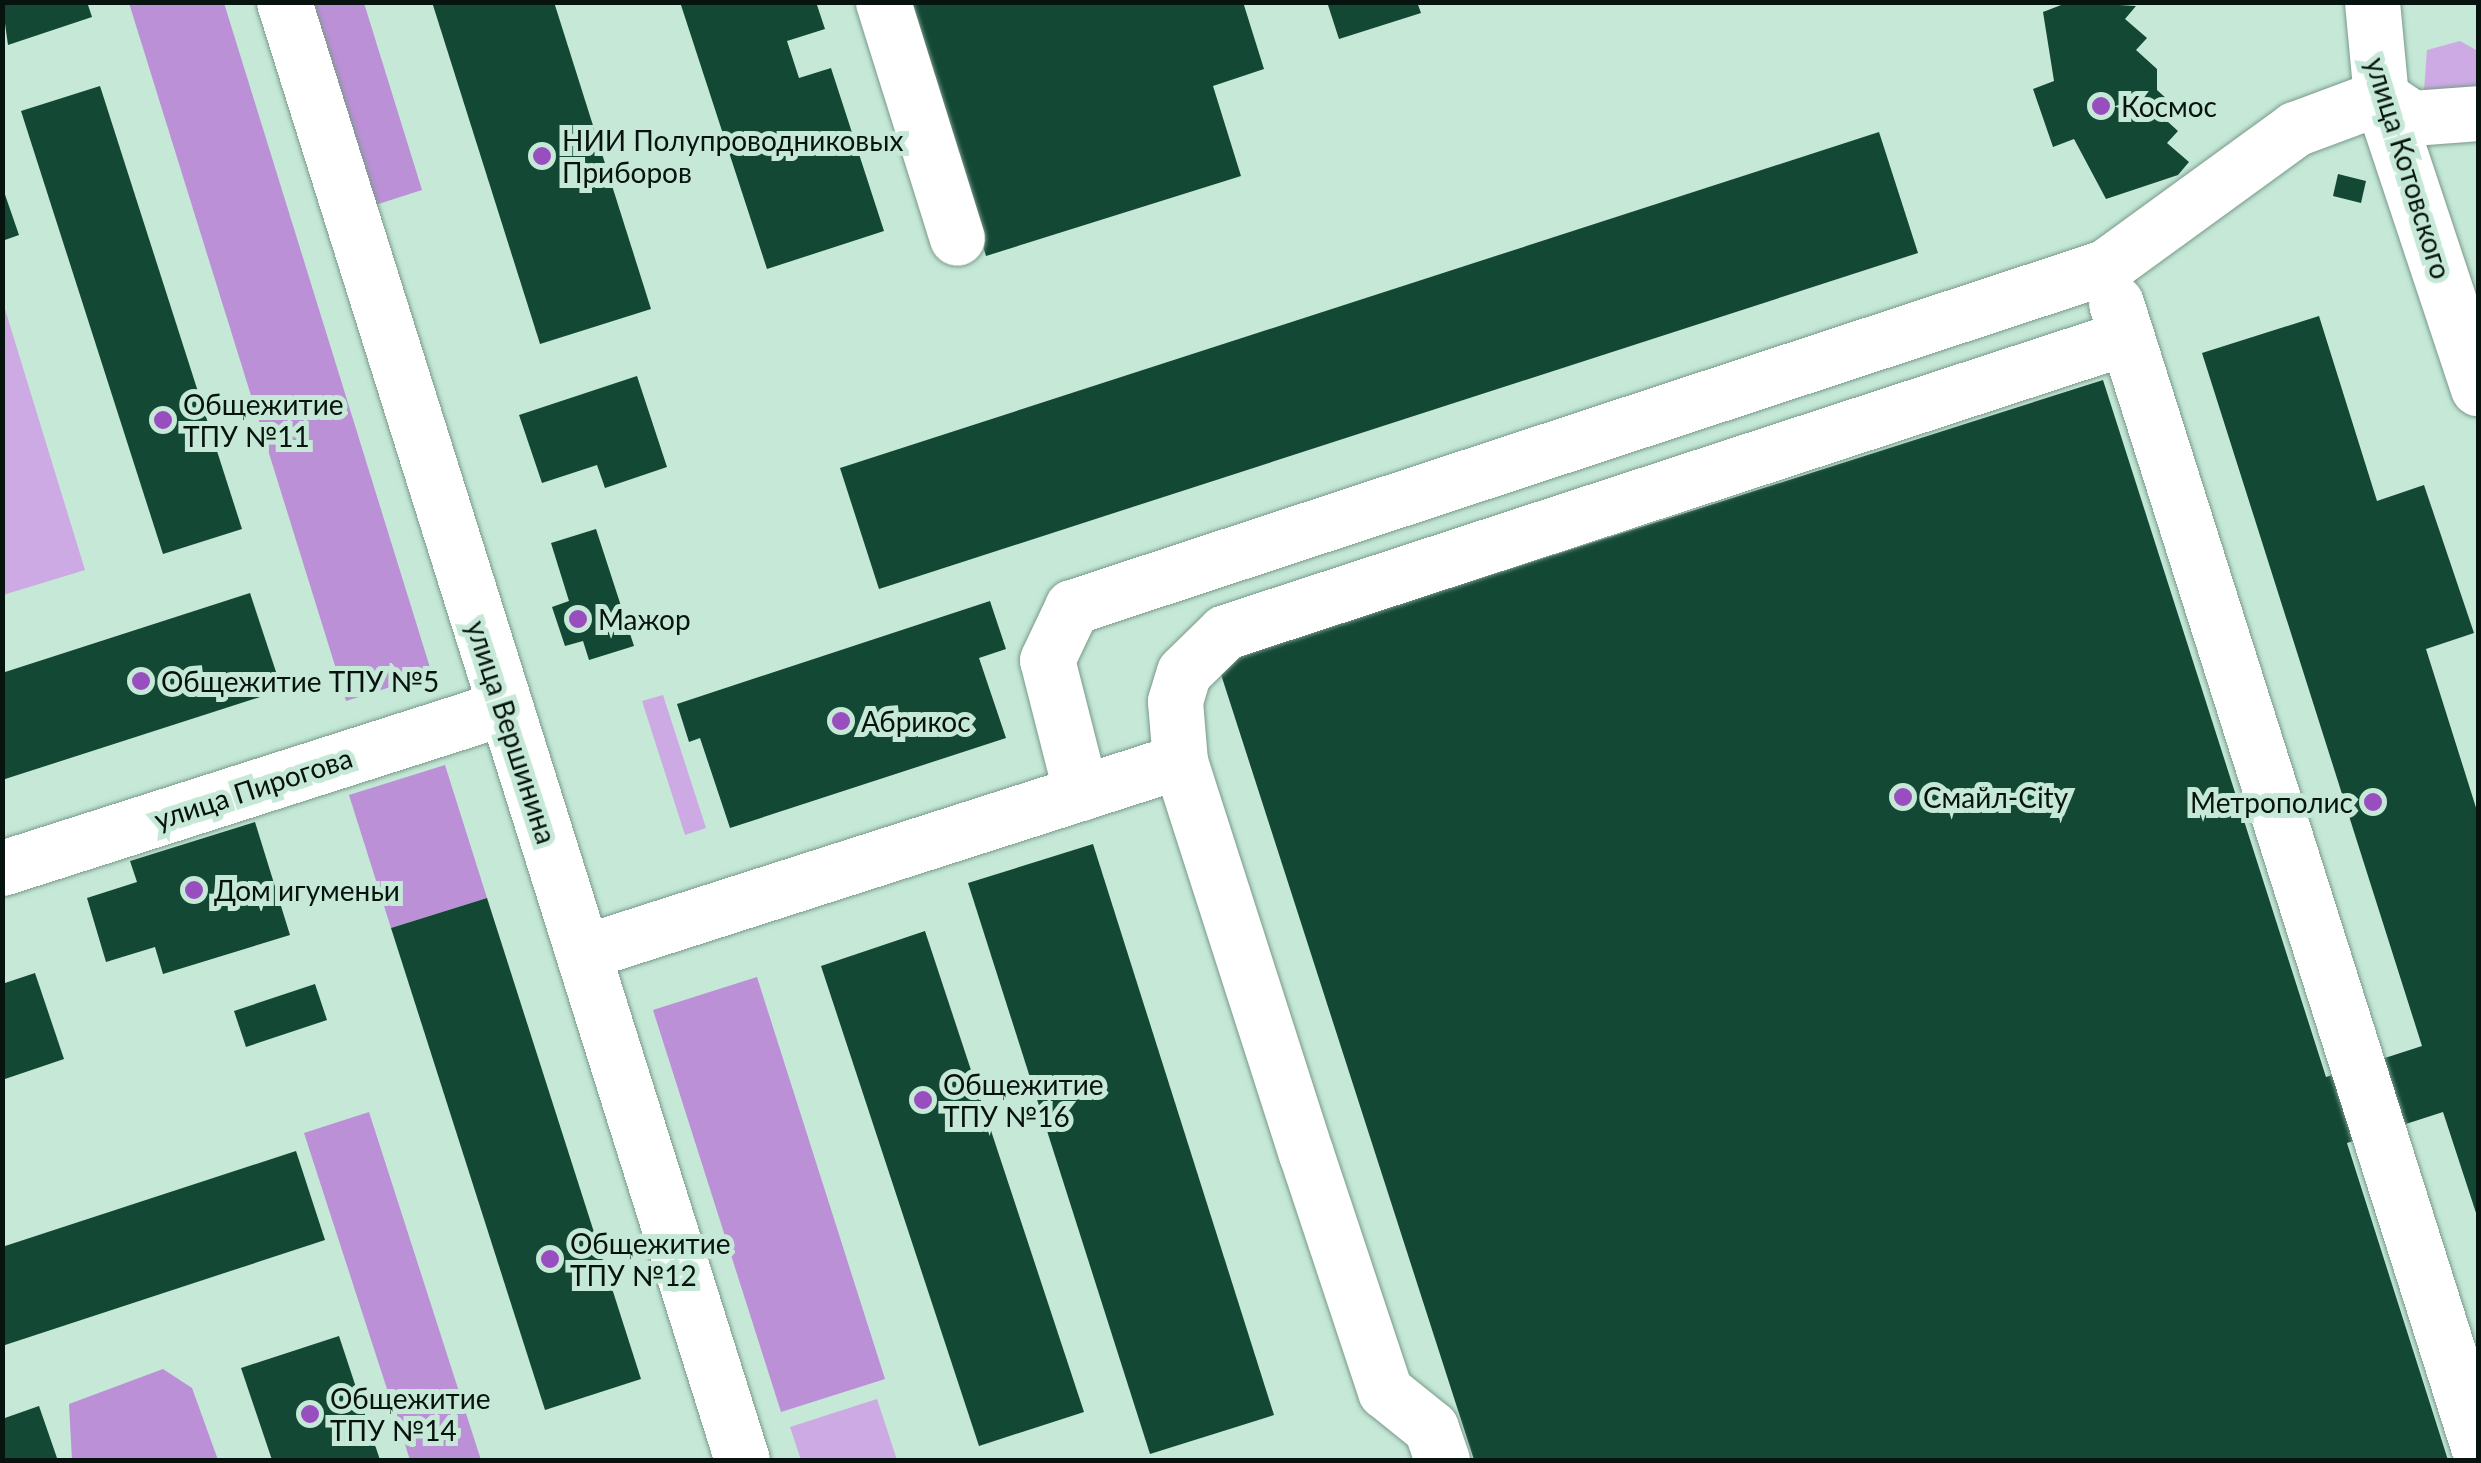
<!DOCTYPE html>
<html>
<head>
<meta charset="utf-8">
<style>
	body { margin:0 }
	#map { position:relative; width:2481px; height:1463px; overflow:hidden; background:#c5e8d7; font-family:Lato,sans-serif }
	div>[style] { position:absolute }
	.green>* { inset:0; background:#ceaae4 }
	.forest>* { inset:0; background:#bb90d6 }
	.building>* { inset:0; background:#134835 }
	.roads { filter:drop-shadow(0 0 2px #79998a) drop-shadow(0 0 2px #79998a) }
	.minor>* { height:55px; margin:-27.5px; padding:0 27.5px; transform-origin:27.5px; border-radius:27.5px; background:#fff }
	.dots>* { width:28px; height:28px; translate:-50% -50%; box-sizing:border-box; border:5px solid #c5e8d7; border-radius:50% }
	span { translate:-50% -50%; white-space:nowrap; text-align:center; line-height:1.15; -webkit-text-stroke:10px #c5e8d7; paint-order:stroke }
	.poi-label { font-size:28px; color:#07130e }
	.left { translate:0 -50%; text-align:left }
	.right { translate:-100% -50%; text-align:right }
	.street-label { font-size:28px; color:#07130e }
	.frame { position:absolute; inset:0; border:5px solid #07130e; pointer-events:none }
</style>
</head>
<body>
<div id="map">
	<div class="green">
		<div style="clip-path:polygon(2460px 41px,2478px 51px,2478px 98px,2424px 91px,2427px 50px)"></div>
		<div style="clip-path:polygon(4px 306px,85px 570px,3px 595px,2px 307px)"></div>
		<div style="clip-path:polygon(663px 695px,706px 828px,685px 835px,642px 701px)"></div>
		<div style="clip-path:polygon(877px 1399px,897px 1460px,801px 1460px,790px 1427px)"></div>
	</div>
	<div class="forest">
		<div style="clip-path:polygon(129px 3px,224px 3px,432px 674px,346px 701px)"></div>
		<div style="clip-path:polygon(308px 3px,364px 3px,422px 190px,369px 207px)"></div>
		<div style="clip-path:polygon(445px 765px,487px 898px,391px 928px,349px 795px)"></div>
		<div style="clip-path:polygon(757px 977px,885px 1379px,781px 1412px,653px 1010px)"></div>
		<div style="clip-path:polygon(369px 1112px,481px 1460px,410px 1460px,304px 1133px)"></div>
		<div style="clip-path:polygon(163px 1369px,192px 1388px,218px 1460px,72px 1460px,69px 1404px)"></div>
	</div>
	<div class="building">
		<div style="clip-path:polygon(2px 2px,87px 2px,92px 17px,8px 45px)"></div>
		<div style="clip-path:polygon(432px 2px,554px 2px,651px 309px,540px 344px)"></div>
		<div style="clip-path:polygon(680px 2px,816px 2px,825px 29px,787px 41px,799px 78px,831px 68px,884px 231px,767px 269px)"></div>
		<div style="clip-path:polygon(907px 2px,1243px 2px,1264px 69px,1213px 86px,1241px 176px,986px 256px)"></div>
		<div style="clip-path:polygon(1327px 2px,1417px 2px,1421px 13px,1339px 39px)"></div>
		<div style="clip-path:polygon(2069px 2px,2136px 6px,2125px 19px,2147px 38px,2136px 50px,2157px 69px,2157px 90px,2168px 100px,2157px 112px,2178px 131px,2167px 143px,2189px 162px,2178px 175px,2106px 199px,2074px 139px,2053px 147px,2033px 89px,2054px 81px,2043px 12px)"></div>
		<div style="clip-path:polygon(100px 86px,242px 529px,163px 554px,21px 111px)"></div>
		<div style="clip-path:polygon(1879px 132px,1918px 253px,879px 589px,840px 468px)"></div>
		<div style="clip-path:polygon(2338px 174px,2366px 181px,2361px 203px,2333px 196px)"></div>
		<div style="clip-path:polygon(2px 186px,19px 235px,2px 241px)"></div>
		<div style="clip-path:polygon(2319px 316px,2377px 501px,2424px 485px,2474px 633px,2426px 649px,2478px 814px,2478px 1219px,2443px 1112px,2347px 1143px,2448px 1460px,1474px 1460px,1217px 662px,2103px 380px,2326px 1077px,2422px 1046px,2202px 353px)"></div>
		<div style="clip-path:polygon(637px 376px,667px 467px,605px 488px,597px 465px,542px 483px,519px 415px)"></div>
		<div style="clip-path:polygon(596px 529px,634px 646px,589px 660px,583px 641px,565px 646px,552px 607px,569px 601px,551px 543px)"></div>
		<div style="clip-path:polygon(250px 593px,282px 690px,2px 780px,2px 673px)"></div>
		<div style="clip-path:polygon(990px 601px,1006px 649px,979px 658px,1006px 738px,730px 828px,700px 738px,689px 742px,677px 704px)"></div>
		<div style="clip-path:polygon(255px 822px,290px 935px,163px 974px,155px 947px,106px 962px,87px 898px,137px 882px,130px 861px)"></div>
		<div style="clip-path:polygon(1093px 844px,1274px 1415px,1150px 1454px,968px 883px)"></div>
		<div style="clip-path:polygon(487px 898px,641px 1379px,545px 1410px,391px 928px)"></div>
		<div style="clip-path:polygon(925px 931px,1084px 1412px,979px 1446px,821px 966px)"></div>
		<div style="clip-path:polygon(35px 973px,64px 1059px,2px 1080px,2px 984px)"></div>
		<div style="clip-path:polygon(315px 984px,327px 1020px,246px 1047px,234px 1011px)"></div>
		<div style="clip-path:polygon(296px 1151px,325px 1240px,2px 1346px,2px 1247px)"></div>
		<div style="clip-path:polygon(339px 1336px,380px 1460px,272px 1460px,241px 1368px)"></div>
		<div style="clip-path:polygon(39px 1406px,57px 1458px,2px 1460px,2px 1419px)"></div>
	</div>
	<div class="roads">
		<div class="minor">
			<div style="left:284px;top:2px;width:1528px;rotate:72.56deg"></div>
			<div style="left:883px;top:2px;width:247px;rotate:72.6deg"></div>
			<div style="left:2372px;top:2px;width:95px;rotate:84.6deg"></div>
			<div style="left:2381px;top:97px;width:307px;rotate:71.6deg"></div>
			<div style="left:2381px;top:97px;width:37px;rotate:34deg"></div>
			<div style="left:2412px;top:118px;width:66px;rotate:-4.3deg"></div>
			<div style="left:2116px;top:303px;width:1199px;rotate:72.43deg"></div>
			<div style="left:1081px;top:793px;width:137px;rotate:-104.3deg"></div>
			<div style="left:1047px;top:660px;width:59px;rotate:-64.7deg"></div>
			<div style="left:1072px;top:607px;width:1088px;rotate:-18.22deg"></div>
			<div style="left:2105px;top:267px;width:235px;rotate:-36deg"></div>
			<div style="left:2295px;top:129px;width:92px;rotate:-20.4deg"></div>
			<div style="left:2px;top:868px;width:526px;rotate:-17.71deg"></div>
			<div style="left:584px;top:952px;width:626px;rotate:-17.77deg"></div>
			<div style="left:1442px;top:1460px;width:34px;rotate:-109deg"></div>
			<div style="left:1431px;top:1428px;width:59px;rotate:-141.2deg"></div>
			<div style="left:1385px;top:1391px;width:250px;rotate:-108.4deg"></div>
			<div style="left:1306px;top:1154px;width:413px;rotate:-107.8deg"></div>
			<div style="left:1180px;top:761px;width:60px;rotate:-94.8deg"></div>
			<div style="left:1175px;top:701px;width:30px;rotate:-73deg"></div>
			<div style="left:1184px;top:672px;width:57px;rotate:-44.3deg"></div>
			<div style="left:1225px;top:632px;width:949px;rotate:-18.11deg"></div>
		</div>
	</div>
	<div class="dots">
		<div style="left:2101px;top:106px;background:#994ec0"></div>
		<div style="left:542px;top:156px;background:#994ec0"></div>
		<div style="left:163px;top:420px;background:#994ec0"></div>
		<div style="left:578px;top:619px;background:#994ec0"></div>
		<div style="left:141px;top:681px;background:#994ec0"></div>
		<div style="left:841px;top:721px;background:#994ec0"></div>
		<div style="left:1903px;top:797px;background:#994ec0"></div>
		<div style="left:2373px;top:802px;background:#994ec0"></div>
		<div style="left:194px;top:890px;background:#994ec0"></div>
		<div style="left:923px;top:1100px;background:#994ec0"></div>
		<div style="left:550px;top:1259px;background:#994ec0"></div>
		<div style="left:310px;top:1414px;background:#994ec0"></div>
	</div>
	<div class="poi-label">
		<span class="left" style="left:2121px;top:106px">Космос</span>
		<span class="left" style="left:562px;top:156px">НИИ Полупроводниковых<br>Приборов</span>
		<span class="left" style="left:183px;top:420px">Общежитие<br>ТПУ №11</span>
		<span class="left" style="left:598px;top:619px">Мажор</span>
		<span class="left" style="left:161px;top:681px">Общежитие ТПУ №5</span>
		<span class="left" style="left:861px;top:721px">Абрикос</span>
		<span class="left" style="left:1923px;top:797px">Смайл-City</span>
		<span class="right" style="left:2353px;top:802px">Метрополис</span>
		<span class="left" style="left:214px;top:890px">Дом игуменьи</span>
		<span class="left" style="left:943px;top:1100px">Общежитие<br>ТПУ №16</span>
		<span class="left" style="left:570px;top:1259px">Общежитие<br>ТПУ №12</span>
		<span class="left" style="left:330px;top:1414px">Общежитие<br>ТПУ №14</span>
	</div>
	<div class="street-label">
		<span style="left:2409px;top:168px;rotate:73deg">улица Котовского</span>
		<span style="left:512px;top:732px;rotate:72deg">улица Вершинина</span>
		<span style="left:253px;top:788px;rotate:-18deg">улица Пирогова</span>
	</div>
	<div class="frame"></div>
</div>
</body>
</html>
